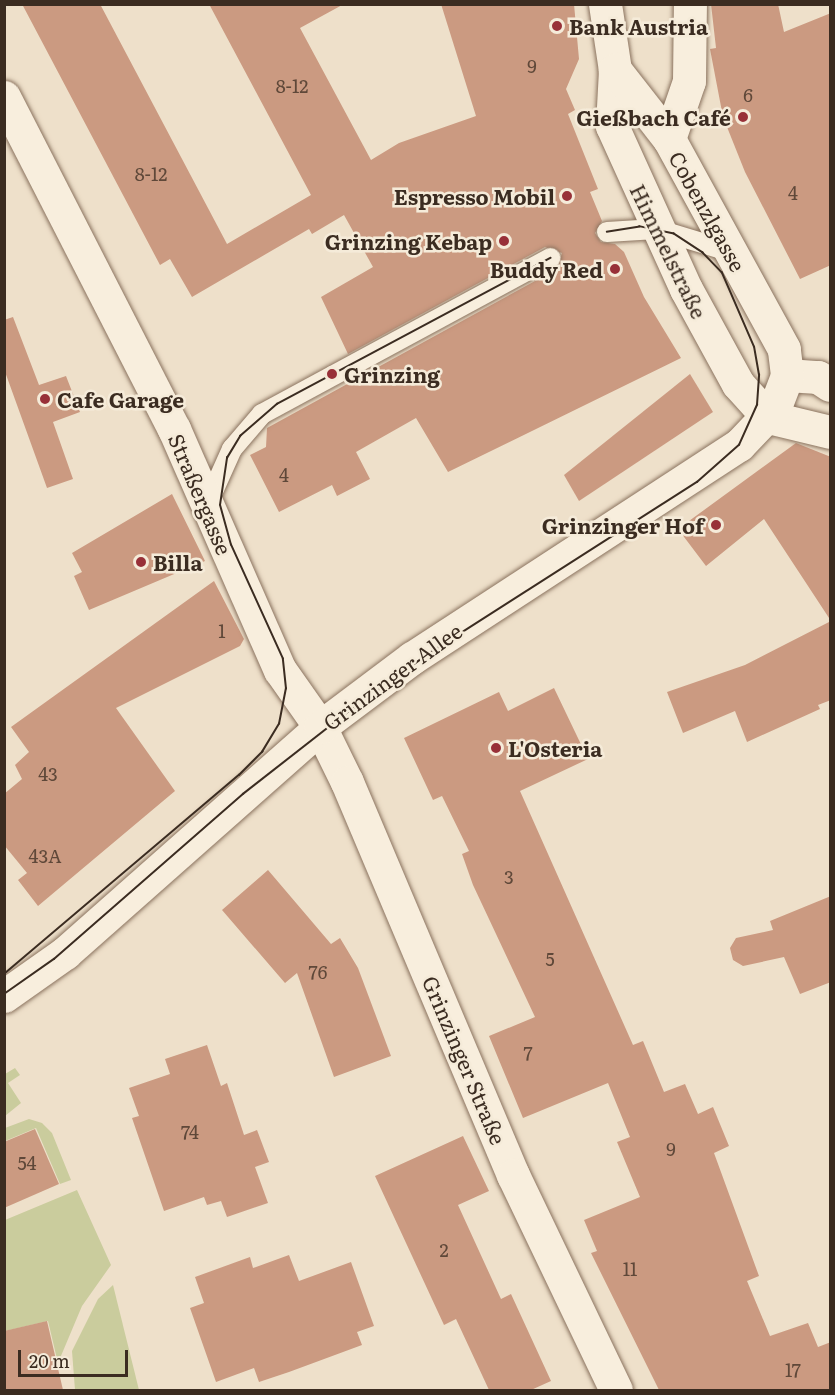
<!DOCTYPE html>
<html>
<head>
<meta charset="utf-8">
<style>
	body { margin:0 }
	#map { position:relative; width:835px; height:1395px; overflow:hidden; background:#eee0ca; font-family:Literata,serif }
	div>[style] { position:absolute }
	.green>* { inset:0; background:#cacc9d }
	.building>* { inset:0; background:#cb9a81 }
	.roads { filter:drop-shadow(0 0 2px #8a725e) drop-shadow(0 0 2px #8a725e) }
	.service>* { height:20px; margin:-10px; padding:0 10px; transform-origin:10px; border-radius:10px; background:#f8eedd }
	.minor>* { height:33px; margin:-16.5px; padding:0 16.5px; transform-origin:16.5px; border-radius:16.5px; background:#f8eedd }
	.tertiary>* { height:33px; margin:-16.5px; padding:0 16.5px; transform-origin:16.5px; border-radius:16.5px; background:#f8eedd }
	.tram>* { height:1.5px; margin:-0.75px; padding:0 0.75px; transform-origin:0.75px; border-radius:0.75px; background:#3b2c21 }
	.dots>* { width:16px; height:16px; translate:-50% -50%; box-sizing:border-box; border:3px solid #f5ebd9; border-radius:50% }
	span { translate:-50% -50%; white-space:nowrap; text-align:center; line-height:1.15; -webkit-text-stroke:5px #f5ebd9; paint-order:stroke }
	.number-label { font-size:18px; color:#5f4839 }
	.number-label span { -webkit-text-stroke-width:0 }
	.poi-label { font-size:21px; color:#3b2c21; font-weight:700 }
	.left { translate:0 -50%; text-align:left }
	.right { translate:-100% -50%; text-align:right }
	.street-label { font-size:21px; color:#3b2c21 }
	.frame { position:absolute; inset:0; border:6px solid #3b2c21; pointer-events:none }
	.scale { position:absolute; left:18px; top:1350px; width:110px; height:27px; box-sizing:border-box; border:3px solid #3b2c21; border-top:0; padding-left:8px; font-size:18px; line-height:21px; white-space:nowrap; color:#3b2c21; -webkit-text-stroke:4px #f5ebd9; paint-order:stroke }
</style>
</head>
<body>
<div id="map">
	<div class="green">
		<div style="clip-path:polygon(15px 1068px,20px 1075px,8px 1083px,21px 1103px,5px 1116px,5px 1074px)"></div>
		<div style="clip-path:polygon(29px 1119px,42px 1123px,52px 1133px,71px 1180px,60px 1184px,36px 1128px,5px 1141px,5px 1128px)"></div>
		<div style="clip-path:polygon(77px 1190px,111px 1265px,82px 1306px,58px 1363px,48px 1321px,5px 1331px,5px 1220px)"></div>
		<div style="clip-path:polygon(113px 1285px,139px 1390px,75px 1390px,72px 1351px,98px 1299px)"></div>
	</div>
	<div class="building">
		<div style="clip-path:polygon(22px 4px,100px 4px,227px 244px,311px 195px,209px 4px,344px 4px,300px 28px,371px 160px,399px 143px,476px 116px,441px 4px,574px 4px,579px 59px,566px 89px,575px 110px,568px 114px,598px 189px,590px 192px,602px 221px,595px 233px,601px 242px,615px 244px,624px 252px,644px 297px,681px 358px,448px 472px,416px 418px,356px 452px,370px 479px,337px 496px,332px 485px,279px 512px,250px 455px,266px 447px,267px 428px,557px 269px,562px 253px,545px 247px,348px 354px,321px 297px,373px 267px,344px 215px,312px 234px,309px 229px,192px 297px,170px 259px,160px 265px)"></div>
		<div style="clip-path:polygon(711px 4px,778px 4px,784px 32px,831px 13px,831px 265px,800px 279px,745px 172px,723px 117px,710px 49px,716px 48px)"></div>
		<div style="clip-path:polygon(13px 317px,39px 385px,66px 376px,80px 412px,53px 422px,73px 479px,47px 488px,4px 369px,4px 320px)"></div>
		<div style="clip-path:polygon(690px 374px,713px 412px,579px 501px,564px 475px)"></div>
		<div style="clip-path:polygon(796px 443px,831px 457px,831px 621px,764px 519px,706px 566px,678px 529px)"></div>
		<div style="clip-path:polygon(172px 494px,205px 561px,89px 610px,74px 576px,82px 572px,72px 553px)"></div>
		<div style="clip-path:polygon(214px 581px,244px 639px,240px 646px,116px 708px,175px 791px,38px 906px,18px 880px,27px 873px,4px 845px,4px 794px,22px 779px,15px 765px,29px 752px,11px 727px)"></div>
		<div style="clip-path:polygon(831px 621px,831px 700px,818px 705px,820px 709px,747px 742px,735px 711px,683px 733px,667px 692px,745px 665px)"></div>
		<div style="clip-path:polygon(554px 688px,588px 759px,520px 791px,633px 1045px,643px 1041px,664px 1092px,685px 1084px,698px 1114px,713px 1107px,729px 1146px,714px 1153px,759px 1276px,747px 1281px,770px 1336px,808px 1323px,818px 1347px,831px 1342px,831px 1390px,659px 1390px,591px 1253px,597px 1251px,584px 1220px,640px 1197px,617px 1142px,630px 1137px,608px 1083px,523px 1118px,489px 1036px,535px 1017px,473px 885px,462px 854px,469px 851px,442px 796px,433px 800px,404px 738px,499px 692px,508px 711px)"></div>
		<div style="clip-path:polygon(268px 870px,331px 944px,340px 938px,358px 968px,391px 1056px,334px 1077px,297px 973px,285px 983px,222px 910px)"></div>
		<div style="clip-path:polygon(831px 896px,831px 982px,800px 994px,784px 957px,743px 966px,733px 960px,730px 948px,736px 938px,773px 930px,770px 921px)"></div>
		<div style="clip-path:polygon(207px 1045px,221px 1086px,227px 1083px,244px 1135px,257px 1130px,269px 1162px,255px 1167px,268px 1203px,227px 1217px,221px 1201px,207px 1205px,204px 1197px,164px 1211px,132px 1118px,139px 1116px,129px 1088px,170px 1074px,165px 1059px)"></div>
		<div style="clip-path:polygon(35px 1129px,59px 1184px,4px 1208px,4px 1142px)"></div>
		<div style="clip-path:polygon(463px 1136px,489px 1191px,458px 1205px,501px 1299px,511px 1294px,551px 1381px,531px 1390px,489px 1390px,456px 1319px,444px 1325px,375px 1176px)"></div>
		<div style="clip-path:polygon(289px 1255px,299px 1281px,351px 1262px,374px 1326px,357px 1332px,362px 1345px,289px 1372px,259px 1382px,254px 1368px,216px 1382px,190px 1308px,204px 1303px,195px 1277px,250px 1257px,253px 1268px)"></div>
		<div style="clip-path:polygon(47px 1321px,63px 1390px,4px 1390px,4px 1331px)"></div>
	</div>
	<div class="roads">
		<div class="service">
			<div style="left:607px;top:232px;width:49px;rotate:-3.5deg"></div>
			<div style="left:656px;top:229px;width:78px;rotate:17deg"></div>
			<div style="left:206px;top:507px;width:64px;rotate:-65.9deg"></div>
			<div style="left:232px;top:449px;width:46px;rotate:-49.4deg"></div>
			<div style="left:262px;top:414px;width:328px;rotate:-28.4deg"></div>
		</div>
		<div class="minor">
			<div style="left:4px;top:97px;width:373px;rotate:62.9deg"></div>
			<div style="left:174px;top:429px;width:263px;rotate:66.3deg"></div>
			<div style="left:280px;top:670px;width:70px;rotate:54.9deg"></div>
			<div style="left:669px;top:139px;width:61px;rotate:-71deg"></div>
			<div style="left:689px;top:81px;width:77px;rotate:-89.3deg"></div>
		</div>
		<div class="tertiary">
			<div style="left:605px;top:4px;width:67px;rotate:81.4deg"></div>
			<div style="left:615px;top:70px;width:56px;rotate:93.1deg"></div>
			<div style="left:612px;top:126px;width:179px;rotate:65.6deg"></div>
			<div style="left:686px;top:289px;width:108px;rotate:61.3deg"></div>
			<div style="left:738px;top:384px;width:45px;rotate:47.7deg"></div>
			<div style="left:787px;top:375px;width:31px;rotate:4deg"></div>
			<div style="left:818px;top:377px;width:14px;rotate:34deg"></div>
			<div style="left:768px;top:417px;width:64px;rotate:13.6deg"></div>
			<div style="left:320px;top:727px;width:61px;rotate:63.9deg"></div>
			<div style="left:347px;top:782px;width:427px;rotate:67.1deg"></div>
			<div style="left:513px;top:1175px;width:238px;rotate:64.4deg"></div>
			<div style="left:4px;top:996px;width:75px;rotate:-35.2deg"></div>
			<div style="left:65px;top:953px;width:341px;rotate:-41.5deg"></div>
			<div style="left:320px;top:727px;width:115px;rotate:-36.9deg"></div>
			<div style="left:412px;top:658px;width:390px;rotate:-33.1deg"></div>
			<div style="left:739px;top:445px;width:52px;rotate:-46.5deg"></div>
			<div style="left:775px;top:407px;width:34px;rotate:-69deg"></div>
			<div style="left:787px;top:375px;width:26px;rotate:-97deg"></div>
			<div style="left:784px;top:349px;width:239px;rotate:-118.7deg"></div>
			<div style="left:669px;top:139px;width:88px;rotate:-128deg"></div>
		</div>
	</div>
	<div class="tram">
		<div style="left:4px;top:974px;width:308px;rotate:-40.3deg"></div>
		<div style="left:239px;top:775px;width:33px;rotate:-45deg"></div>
		<div style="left:262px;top:752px;width:33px;rotate:-59deg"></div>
		<div style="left:279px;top:724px;width:36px;rotate:-79deg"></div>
		<div style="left:286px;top:689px;width:30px;rotate:-96deg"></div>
		<div style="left:283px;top:659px;width:125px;rotate:-114.5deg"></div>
		<div style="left:231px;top:545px;width:41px;rotate:-105.4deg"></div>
		<div style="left:220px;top:505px;width:48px;rotate:-81.5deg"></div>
		<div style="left:227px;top:458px;width:26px;rotate:-59deg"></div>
		<div style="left:240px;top:436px;width:49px;rotate:-40.9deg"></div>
		<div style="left:277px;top:404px;width:310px;rotate:-28.1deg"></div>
		<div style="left:4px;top:994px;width:61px;rotate:-35deg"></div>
		<div style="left:54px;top:959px;width:251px;rotate:-41.1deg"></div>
		<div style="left:243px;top:794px;width:133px;rotate:-38deg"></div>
		<div style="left:348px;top:712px;width:99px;rotate:-35.9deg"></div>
		<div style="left:428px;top:654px;width:319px;rotate:-32.6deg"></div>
		<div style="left:697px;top:482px;width:56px;rotate:-41.4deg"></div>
		<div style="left:739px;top:445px;width:44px;rotate:-65.8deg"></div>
		<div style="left:757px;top:405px;width:30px;rotate:-86deg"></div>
		<div style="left:759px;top:375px;width:28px;rotate:-100deg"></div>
		<div style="left:754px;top:347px;width:81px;rotate:-113.4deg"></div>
		<div style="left:722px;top:273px;width:28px;rotate:-134deg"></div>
		<div style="left:703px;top:253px;width:35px;rotate:-147deg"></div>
		<div style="left:674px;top:234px;width:35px;rotate:-168deg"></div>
		<div style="left:640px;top:227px;width:33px;rotate:171deg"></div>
	</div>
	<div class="dots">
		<div style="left:557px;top:26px;background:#983038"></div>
		<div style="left:743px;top:117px;background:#983038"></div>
		<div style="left:567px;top:196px;background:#983038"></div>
		<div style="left:504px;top:241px;background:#983038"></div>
		<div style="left:615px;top:269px;background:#983038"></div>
		<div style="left:332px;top:374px;background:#983038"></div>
		<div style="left:45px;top:399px;background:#983038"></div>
		<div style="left:716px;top:525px;background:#983038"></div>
		<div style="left:141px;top:562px;background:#983038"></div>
		<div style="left:496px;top:748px;background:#983038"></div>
	</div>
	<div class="number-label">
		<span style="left:532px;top:66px">9</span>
		<span style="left:292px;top:86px">8-12</span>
		<span style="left:748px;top:95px">6</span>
		<span style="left:151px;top:174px">8-12</span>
		<span style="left:793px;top:193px">4</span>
		<span style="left:284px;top:475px">4</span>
		<span style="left:222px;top:631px">1</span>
		<span style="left:48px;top:774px">43</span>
		<span style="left:45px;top:856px">43A</span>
		<span style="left:509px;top:877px">3</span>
		<span style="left:550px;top:959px">5</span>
		<span style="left:318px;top:972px">76</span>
		<span style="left:528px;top:1053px">7</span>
		<span style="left:190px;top:1132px">74</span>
		<span style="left:671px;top:1149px">9</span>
		<span style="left:27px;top:1163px">54</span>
		<span style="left:444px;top:1250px">2</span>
		<span style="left:630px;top:1269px">11</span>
		<span style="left:793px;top:1370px">17</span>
	</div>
	<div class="poi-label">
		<span class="left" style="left:569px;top:26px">Bank Austria</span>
		<span class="right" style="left:731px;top:117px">Gießbach Café</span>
		<span class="right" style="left:555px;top:196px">Espresso Mobil</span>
		<span class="right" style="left:492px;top:241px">Grinzing Kebap</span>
		<span class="right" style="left:603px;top:269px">Buddy Red</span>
		<span class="left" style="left:344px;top:374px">Grinzing</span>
		<span class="left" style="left:57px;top:399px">Cafe Garage</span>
		<span class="right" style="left:704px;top:525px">Grinzinger Hof</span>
		<span class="left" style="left:153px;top:562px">Billa</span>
		<span class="left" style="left:508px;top:748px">L'Osteria</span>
	</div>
	<div class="street-label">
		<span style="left:708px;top:211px;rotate:61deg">Cobenzlgasse</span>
		<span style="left:669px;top:251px;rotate:64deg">Himmelstraße</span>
		<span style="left:201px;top:494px;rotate:67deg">Straßergasse</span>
		<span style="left:392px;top:676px;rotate:-36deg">Grinzinger Allee</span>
		<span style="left:465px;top:1060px;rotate:67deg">Grinzinger Straße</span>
	</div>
	<div class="frame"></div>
	<div class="scale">20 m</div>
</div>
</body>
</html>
